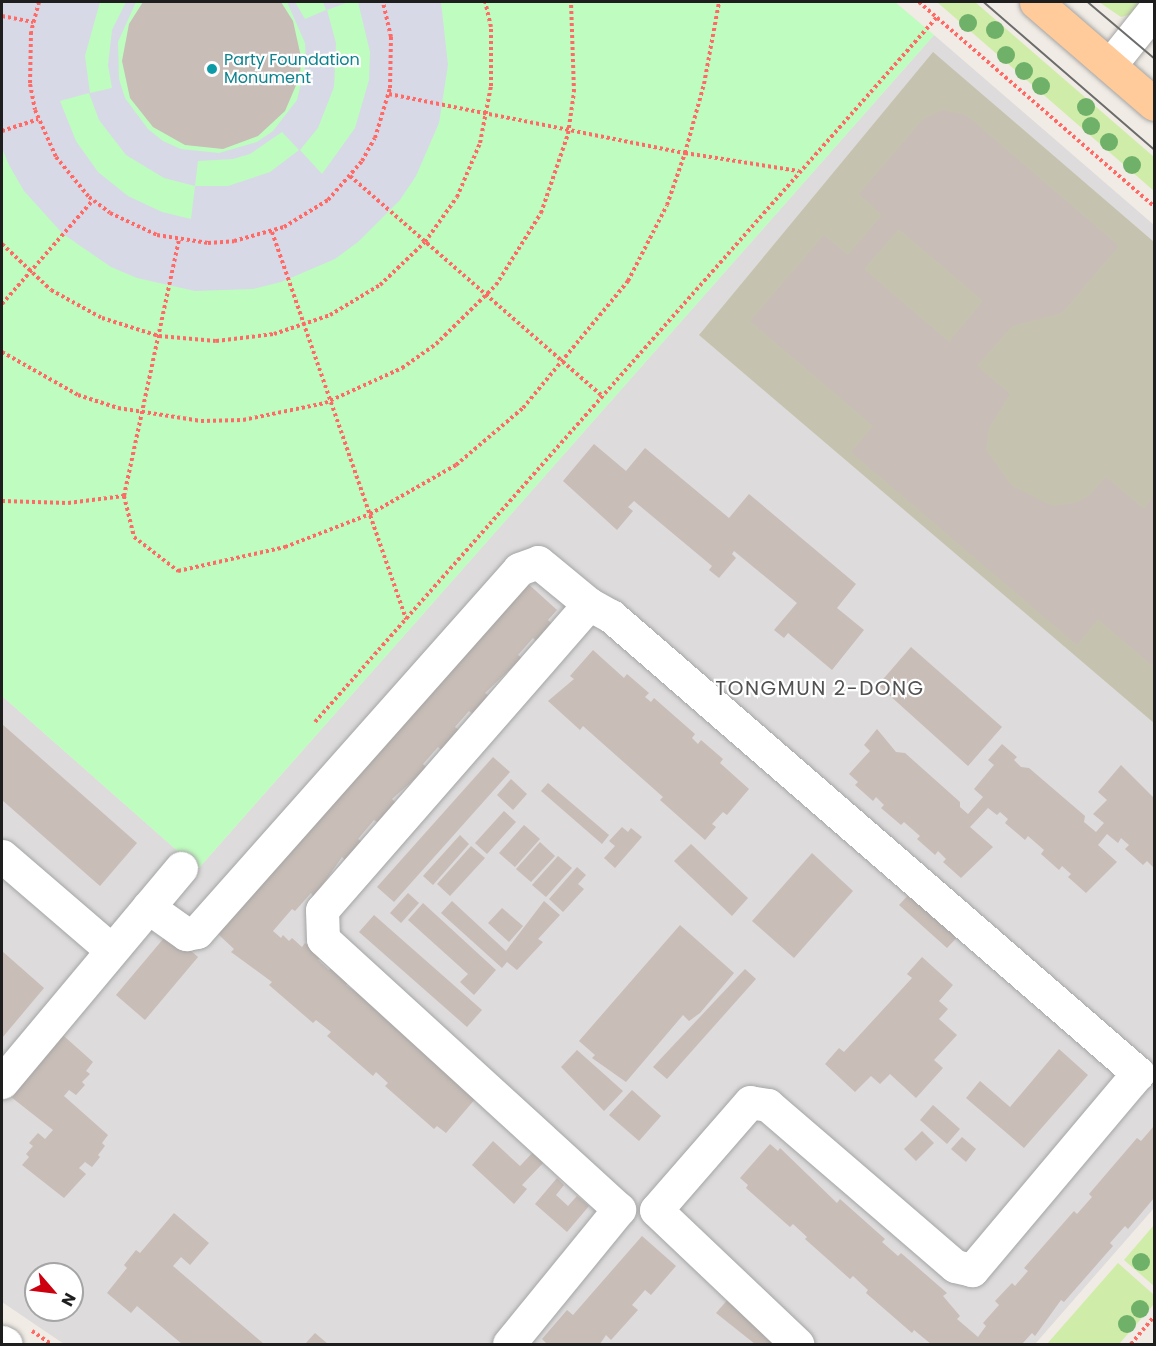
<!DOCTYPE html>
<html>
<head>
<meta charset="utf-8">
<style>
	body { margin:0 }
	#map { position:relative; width:1156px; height:1346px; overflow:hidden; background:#f0ebe4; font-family:Poppins,sans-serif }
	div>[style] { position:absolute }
	.residential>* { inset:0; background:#dddbdb }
	.construction>* { inset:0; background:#c5c3af }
	.grass>* { inset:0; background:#cfeca8 }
	.park>* { inset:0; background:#bffcbf }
	.plaza>* { inset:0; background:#d8d9e6 }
	.building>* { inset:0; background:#c8bdb7 }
	.path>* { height:4px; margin-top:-2px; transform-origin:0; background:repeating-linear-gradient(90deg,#ff6a66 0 3px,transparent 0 6px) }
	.roads { filter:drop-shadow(0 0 2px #a5a5a5) drop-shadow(0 0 2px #a5a5a5) }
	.minor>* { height:33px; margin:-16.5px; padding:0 16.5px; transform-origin:16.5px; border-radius:16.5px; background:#fff }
	.major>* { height:33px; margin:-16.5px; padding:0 16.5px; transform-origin:16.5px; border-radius:16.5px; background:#ffcb9a }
	.tram>* { height:1.5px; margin:-0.75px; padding:0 0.75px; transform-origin:0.75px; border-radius:0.75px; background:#6c6c6c }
	.trees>* { width:18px; height:18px; margin:-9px; border-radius:50%; background:#70b16a }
	.dots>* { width:16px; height:16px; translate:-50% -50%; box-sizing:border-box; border:3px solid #fff; border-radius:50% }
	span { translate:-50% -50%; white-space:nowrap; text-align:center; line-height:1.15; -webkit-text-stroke:4.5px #fff; paint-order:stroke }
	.culture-label { font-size:16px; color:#0d838f }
	.left { translate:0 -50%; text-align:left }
	.quarter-label { font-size:20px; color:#515151; letter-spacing:1.5px }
	.frame { position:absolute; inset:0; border:3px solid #1e1e1e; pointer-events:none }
	.north { position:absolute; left:24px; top:1262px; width:60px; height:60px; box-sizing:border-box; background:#fff; border:2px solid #a5a5a5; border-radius:50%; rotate:118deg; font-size:16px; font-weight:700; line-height:24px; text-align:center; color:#1e1e1e }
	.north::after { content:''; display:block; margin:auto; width:21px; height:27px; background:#cd0010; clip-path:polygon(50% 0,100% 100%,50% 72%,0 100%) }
</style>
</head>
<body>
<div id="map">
	<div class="residential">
		<div style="clip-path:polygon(evenodd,934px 35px,1154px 225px,1154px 1208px,1035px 1344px,64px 1344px,2px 1302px,2px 696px,198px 869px,934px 35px,36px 1274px,72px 1274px,72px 1310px,36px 1310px,36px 1274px)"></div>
	</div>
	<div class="construction">
		<div style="clip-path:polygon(933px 52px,1154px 242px,1154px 723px,699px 335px)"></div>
	</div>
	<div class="grass">
		<div style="clip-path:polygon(937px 2px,975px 2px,1154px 157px,1154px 191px)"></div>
		<div style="clip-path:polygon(1099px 2px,1139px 2px,1149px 10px,1121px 17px)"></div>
		<div style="clip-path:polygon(1154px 1225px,1154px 1286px,1124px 1260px)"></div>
		<div style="clip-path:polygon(1118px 1263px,1154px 1295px,1154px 1304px,1119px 1344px,1047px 1344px)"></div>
	</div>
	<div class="park">
		<div style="clip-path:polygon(2px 2px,895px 2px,934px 35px,198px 869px,2px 696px)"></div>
	</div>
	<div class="plaza">
		<div style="clip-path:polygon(evenodd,2px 2px,100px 2px,85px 56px,90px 93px,112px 88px,108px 65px,112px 30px,126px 2px,136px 2px,118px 42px,119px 79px,125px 98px,148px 129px,163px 141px,181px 149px,219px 153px,257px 142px,273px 131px,297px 100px,306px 63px,305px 43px,287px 2px,295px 2px,305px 19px,326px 10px,323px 2px,349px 2px,327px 10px,336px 43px,334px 87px,318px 128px,300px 150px,322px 174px,355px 128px,369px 80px,370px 52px,358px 2px,441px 2px,448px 65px,439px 123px,416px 176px,400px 200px,358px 242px,335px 259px,281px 282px,253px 289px,195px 291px,137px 278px,111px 267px,63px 234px,24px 191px,9px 165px,2px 148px,2px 2px,89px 93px,99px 120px,126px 155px,164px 178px,195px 186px,191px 219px,162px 212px,128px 196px,98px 172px,76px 141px,60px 101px,89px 93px,2px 2px,282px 132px,299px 150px,270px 172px,228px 186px,195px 186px,198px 161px,233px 159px,250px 154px,282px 132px)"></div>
	</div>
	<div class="building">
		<div style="clip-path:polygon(143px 2px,281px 2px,293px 21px,301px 57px,300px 76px,285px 111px,258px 136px,223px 149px,185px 145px,153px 127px,130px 98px,122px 61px,129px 24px)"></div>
		<div style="clip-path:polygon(evenodd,943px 110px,966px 115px,1119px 246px,1062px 313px,1012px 326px,977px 366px,1010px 394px,989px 428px,986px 450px,1012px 486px,1052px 506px,1075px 503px,1090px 495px,1106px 477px,1144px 509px,1154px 496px,1154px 667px,1098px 619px,1077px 645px,851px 452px,873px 426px,750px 321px,824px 235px,848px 255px,882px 215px,859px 194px,923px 119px,943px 110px,899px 229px,983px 301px,949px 342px,864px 269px,899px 229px)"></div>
		<div style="clip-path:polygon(594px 444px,626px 471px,645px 448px,729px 518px,749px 494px,856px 584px,837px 608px,864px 630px,832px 670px,788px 633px,784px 638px,774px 630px,797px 603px,734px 551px,732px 554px,736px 558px,719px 578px,709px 570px,712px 566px,634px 501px,628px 507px,633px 511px,617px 530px,563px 481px)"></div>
		<div style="clip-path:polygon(525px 581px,557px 610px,548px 620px,552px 624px,537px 642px,533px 638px,518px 655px,522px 658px,485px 693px,489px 696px,473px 714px,469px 711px,455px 727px,459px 730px,442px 750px,438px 747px,423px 764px,427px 768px,392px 799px,396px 803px,379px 823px,374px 820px,358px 839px,362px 842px,346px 861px,342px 857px,314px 897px,311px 893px,295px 911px,292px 909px,273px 931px,281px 938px,283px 935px,289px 941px,292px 938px,302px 947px,305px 943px,321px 957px,318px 960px,329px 970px,332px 967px,349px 982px,346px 985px,383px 1011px,380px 1014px,390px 1023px,393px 1020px,409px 1034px,406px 1037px,476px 1098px,446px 1133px,437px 1126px,434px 1129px,385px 1086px,388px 1083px,376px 1072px,373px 1076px,327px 1036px,331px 1032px,316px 1020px,313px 1023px,269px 985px,272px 982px,231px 952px,234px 949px,218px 934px,232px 918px,228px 915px,257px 881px,261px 884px)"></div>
		<div style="clip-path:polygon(911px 647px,1002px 727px,968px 766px,878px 685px)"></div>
		<div style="clip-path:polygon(593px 650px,624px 678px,627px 674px,649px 693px,645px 697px,651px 702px,654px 698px,695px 734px,692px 738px,698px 744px,701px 740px,723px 759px,720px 763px,749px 789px,727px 815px,723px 812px,712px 824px,716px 827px,705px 840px,660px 800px,663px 797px,583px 726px,580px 730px,548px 701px,574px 679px,570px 676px)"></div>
		<div style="clip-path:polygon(2px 724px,137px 843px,100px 886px,2px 800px)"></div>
		<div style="clip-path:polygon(877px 729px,896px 752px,905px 753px,960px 802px,960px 807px,968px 814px,983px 797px,974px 789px,994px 765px,988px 760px,1002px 744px,1017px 757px,1014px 760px,1021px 767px,1029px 768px,1085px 816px,1084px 822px,1096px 832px,1104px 823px,1093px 814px,1107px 800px,1098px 792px,1121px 765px,1154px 798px,1154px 868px,1147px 861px,1143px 865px,1125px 849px,1129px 845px,1121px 838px,1118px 843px,1107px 834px,1098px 845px,1117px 862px,1086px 893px,1068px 877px,1071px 874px,1062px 866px,1059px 870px,1041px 854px,1044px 850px,1028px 836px,1025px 840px,1005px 823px,1008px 819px,1000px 812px,997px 815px,988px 808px,970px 827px,993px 847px,961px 878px,943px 862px,946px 859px,938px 851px,935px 855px,917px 839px,920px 836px,904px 822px,901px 825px,881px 808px,884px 805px,876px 797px,873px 801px,855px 785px,858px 782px,849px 774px,870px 751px,864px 745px)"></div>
		<div style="clip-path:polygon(493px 757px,510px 772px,394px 902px,377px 887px)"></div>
		<div style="clip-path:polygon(511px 779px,527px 794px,513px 810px,497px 795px)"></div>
		<div style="clip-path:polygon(548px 783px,609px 835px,602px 844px,541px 791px)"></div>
		<div style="clip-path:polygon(504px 811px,516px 822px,487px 854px,475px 843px)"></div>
		<div style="clip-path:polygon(524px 825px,540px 839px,515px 867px,499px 853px)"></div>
		<div style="clip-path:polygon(622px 827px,628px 832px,631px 828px,642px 837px,615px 868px,604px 858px,615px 846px,609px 841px)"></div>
		<div style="clip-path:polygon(460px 835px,469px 844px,433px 885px,423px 876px)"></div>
		<div style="clip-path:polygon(540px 842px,555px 856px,531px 882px,516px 869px)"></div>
		<div style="clip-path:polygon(691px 844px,748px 898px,732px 916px,674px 861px)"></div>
		<div style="clip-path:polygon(471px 846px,485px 858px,450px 896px,437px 884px)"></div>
		<div style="clip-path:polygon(812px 853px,853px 891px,794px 958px,752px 921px)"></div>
		<div style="clip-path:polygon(558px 856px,572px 868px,546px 897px,532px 885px)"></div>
		<div style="clip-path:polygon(577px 867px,586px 875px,578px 884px,584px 889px,563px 912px,549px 899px)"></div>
		<div style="clip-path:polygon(913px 890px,961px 933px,947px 948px,899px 905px)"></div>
		<div style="clip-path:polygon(408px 893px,419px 903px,401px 923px,390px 913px)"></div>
		<div style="clip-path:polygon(452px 901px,506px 951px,544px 901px,560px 915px,538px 939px,543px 942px,517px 970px,507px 962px,502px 968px,441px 913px)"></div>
		<div style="clip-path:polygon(423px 903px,496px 970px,474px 995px,460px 982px,468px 974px,408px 920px)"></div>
		<div style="clip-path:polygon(502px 908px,523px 926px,509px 942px,488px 923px)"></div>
		<div style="clip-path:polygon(374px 915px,482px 1010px,467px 1027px,359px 932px)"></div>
		<div style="clip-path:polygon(680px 925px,734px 973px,700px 1013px,689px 1021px,683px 1015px,626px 1082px,592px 1058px,595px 1055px,579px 1041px)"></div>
		<div style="clip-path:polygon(169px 932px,198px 957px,145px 1020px,116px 995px)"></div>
		<div style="clip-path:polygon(2px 951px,44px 988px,2px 1038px)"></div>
		<div style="clip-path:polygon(922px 957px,953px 985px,939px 1001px,948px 1009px,939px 1019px,957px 1035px,934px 1060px,943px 1068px,916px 1098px,890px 1074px,880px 1084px,871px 1076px,855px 1092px,825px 1064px,839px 1048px,844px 1052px,912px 978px,907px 974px)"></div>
		<div style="clip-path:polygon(745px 969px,756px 979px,667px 1079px,653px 1067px)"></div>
		<div style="clip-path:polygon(56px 1029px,93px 1062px,86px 1071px,90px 1074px,82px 1082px,85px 1085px,76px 1095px,69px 1090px,64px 1096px,108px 1135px,102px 1143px,105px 1146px,98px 1155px,100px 1157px,92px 1167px,85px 1162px,79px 1168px,86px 1174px,64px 1198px,22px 1165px,29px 1157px,26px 1154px,33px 1146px,29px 1143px,38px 1133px,45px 1139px,53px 1130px,6px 1093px)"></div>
		<div style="clip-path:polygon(1059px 1049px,1088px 1075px,1024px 1148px,966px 1098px,980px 1081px,1010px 1107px)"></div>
		<div style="clip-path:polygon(577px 1050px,623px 1091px,604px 1111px,561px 1067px)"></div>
		<div style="clip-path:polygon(632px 1090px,661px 1116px,639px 1141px,609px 1115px)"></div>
		<div style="clip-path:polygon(933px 1105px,960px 1129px,947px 1144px,920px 1120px)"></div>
		<div style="clip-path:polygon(1154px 1126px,1154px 1198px,1128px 1229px,1125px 1226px,1110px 1243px,1113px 1246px,1064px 1302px,1061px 1300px,1035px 1336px,1032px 1333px,1022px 1344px,931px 1344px,914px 1330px,912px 1333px,866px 1293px,868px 1290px,853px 1276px,850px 1279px,805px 1239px,807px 1237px,793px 1224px,790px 1227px,746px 1188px,748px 1185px,740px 1178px,770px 1144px,778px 1151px,780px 1148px,837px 1203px,840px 1199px,885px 1239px,882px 1242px,898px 1256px,901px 1253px,947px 1293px,943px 1296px,960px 1316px,957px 1319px,978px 1337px,986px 1326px,983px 1323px,999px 1305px,995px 1301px,1012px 1283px,1015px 1286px,1028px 1271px,1024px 1268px,1074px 1211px,1077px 1214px,1092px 1197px,1089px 1194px,1137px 1138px,1141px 1141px)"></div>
		<div style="clip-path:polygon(922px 1131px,934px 1143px,916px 1161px,904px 1149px)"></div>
		<div style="clip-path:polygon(962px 1137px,976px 1149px,966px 1162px,951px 1149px)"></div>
		<div style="clip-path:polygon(493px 1141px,520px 1166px,535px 1150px,546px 1160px,522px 1185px,527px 1189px,514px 1204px,472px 1165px)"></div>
		<div style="clip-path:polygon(557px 1178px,564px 1185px,556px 1195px,568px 1206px,577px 1196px,589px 1206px,567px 1232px,535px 1204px)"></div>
		<div style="clip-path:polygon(174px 1213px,209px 1243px,190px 1265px,181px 1257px,173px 1266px,264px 1344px,182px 1344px,137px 1306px,131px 1313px,107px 1293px,127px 1268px,124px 1265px,136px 1250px,140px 1253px)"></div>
		<div style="clip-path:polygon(642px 1236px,676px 1266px,651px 1295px,645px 1290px,632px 1305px,638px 1310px,611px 1340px,606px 1335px,600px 1344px,547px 1344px,542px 1339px,567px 1310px,573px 1315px)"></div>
		<div style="clip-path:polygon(729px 1298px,778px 1339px,773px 1344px,755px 1344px,716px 1313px)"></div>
		<div style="clip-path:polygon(315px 1333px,328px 1344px,305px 1344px)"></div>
	</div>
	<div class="path">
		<div style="left:39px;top:2px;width:31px;rotate:105deg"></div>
		<div style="left:31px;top:32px;width:52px;rotate:91.1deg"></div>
		<div style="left:30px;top:84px;width:26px;rotate:79deg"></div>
		<div style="left:35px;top:110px;width:51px;rotate:65.9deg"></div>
		<div style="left:56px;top:157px;width:52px;rotate:50.5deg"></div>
		<div style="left:89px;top:197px;width:26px;rotate:37deg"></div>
		<div style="left:110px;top:213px;width:52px;rotate:25.1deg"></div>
		<div style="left:157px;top:235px;width:52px;rotate:8.9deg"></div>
		<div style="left:208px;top:243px;width:26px;rotate:-4deg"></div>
		<div style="left:234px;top:241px;width:52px;rotate:-15.6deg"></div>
		<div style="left:284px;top:227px;width:52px;rotate:-31.5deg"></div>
		<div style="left:328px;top:200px;width:52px;rotate:-48.9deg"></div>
		<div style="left:362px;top:161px;width:26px;rotate:-61deg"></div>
		<div style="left:375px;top:138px;width:52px;rotate:-73.3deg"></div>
		<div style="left:390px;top:88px;width:51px;rotate:-88.9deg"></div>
		<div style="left:391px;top:37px;width:36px;rotate:-103deg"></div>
		<div style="left:919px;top:2px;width:311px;rotate:41deg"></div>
		<div style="left:2px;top:16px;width:32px;rotate:11deg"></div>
		<div style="left:389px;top:94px;width:302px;rotate:11.3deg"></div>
		<div style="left:685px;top:153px;width:115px;rotate:9deg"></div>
		<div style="left:2px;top:131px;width:38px;rotate:-18deg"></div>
		<div style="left:350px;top:176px;width:336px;rotate:41.1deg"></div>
		<div style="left:272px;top:232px;width:410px;rotate:70.9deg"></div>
		<div style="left:2px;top:244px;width:67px;rotate:43.2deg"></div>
		<div style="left:51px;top:290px;width:58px;rotate:28.8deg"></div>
		<div style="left:102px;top:318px;width:60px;rotate:17.5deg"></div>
		<div style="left:159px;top:336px;width:57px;rotate:5deg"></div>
		<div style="left:216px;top:341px;width:58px;rotate:-6.9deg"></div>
		<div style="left:274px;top:334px;width:59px;rotate:-18.7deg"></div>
		<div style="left:330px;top:315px;width:58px;rotate:-31deg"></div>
		<div style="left:380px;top:285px;width:62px;rotate:-43.7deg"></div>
		<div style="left:425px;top:242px;width:55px;rotate:-54.6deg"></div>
		<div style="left:457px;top:197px;width:59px;rotate:-66.9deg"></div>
		<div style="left:480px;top:143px;width:58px;rotate:-79.1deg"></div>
		<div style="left:491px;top:86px;width:59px;rotate:-90deg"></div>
		<div style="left:491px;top:27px;width:26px;rotate:-103deg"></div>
		<div style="left:2px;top:304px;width:138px;rotate:-48.8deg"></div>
		<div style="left:2px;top:352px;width:87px;rotate:29.5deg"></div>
		<div style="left:78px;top:395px;width:42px;rotate:18deg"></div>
		<div style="left:118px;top:408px;width:84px;rotate:8.9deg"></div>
		<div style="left:201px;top:421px;width:42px;rotate:-1.4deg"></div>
		<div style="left:243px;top:420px;width:84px;rotate:-11.7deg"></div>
		<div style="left:325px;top:403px;width:85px;rotate:-24.4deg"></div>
		<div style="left:402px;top:368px;width:42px;rotate:-35.2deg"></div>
		<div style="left:436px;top:344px;width:84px;rotate:-44.5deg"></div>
		<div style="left:496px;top:285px;width:85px;rotate:-58deg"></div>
		<div style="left:541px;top:213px;width:83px;rotate:-71.1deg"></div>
		<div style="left:568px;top:134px;width:42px;rotate:-81.9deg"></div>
		<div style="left:574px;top:92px;width:90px;rotate:-91.9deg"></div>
		<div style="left:124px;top:496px;width:262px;rotate:-77.9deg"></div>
		<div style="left:2px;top:501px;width:66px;rotate:1.7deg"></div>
		<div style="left:68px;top:503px;width:56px;rotate:-7.1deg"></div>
		<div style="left:124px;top:496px;width:42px;rotate:76.3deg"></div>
		<div style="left:134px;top:537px;width:56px;rotate:37.7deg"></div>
		<div style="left:178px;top:571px;width:110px;rotate:-12.6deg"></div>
		<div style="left:285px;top:547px;width:91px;rotate:-21.2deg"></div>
		<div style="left:370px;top:514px;width:99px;rotate:-29.7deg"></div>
		<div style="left:456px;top:465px;width:88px;rotate:-40.4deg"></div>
		<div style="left:523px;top:408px;width:165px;rotate:-50.4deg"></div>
		<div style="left:628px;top:281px;width:85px;rotate:-62.8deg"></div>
		<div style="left:667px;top:205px;width:55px;rotate:-70.9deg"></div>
		<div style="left:685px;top:153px;width:72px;rotate:-74.6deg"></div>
		<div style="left:704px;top:84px;width:83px;rotate:-79.6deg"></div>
		<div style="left:315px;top:722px;width:940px;rotate:-48.58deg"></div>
		<div style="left:32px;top:1331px;width:23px;rotate:34deg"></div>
		<div style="left:1131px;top:1344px;width:35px;rotate:-50deg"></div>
	</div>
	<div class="roads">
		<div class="minor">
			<div style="left:1110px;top:65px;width:70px;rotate:-51.3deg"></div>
			<div style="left:589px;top:604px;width:25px;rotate:29deg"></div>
			<div style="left:611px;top:616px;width:698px;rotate:40.93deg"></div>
			<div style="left:1138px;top:1073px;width:258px;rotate:130.1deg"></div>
			<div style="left:972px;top:1270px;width:17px;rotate:-167deg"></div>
			<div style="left:955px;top:1266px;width:247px;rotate:-139.3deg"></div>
			<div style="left:768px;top:1105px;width:18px;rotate:-171deg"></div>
			<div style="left:750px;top:1102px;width:143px;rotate:131deg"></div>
			<div style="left:656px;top:1210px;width:195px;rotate:43.5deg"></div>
			<div style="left:2px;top:856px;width:143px;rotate:40.7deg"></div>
			<div style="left:148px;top:907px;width:47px;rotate:35.4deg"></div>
			<div style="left:186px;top:934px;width:11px;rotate:-10deg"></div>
			<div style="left:197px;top:932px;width:485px;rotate:-48.4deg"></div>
			<div style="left:519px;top:569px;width:20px;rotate:-20deg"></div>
			<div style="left:538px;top:562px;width:66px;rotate:39.5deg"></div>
			<div style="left:589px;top:604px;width:406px;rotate:131.1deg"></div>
			<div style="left:322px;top:910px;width:29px;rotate:88deg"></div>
			<div style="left:323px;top:939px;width:401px;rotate:42.4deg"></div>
			<div style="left:619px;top:1209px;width:174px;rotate:129.2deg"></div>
			<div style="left:2px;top:1082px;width:279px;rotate:-50.1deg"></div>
			<div style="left:2px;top:1342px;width:4px;rotate:27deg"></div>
		</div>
		<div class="major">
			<div style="left:1036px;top:2px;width:156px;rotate:40.8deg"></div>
		</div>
	</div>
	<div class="tram">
		<div style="left:984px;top:2px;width:225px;rotate:40.9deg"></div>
		<div style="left:1088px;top:2px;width:87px;rotate:40.3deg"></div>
	</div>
	<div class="trees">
		<div style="left:968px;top:23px"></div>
		<div style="left:995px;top:30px"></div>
		<div style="left:1006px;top:55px"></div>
		<div style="left:1024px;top:71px"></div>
		<div style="left:1041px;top:86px"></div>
		<div style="left:1086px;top:107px"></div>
		<div style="left:1091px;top:126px"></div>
		<div style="left:1109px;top:142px"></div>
		<div style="left:1132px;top:165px"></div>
		<div style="left:1141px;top:1262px"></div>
		<div style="left:1140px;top:1309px"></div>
		<div style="left:1127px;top:1324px"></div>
	</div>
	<div class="dots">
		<div style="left:212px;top:69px;background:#0f9aa8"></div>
	</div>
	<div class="culture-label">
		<span class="left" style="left:224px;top:69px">Party Foundation<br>Monument</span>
	</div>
	<div class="quarter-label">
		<span style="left:820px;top:688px">TONGMUN 2-DONG</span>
	</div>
	<div class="frame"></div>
	<div class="north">N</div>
</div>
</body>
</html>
